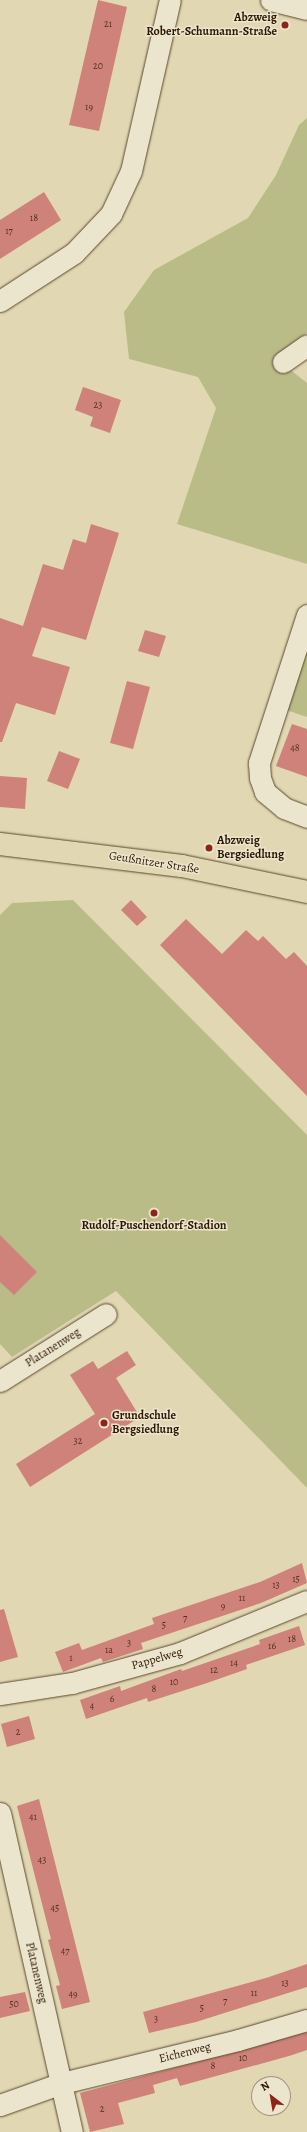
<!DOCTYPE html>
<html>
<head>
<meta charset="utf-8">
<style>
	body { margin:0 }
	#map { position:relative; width:307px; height:2132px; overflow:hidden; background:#e1d7b3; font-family:Alegreya,serif }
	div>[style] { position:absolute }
	.green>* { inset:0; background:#babc87 }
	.building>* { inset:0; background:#ce8279 }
	.roads { filter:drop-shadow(0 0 1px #5a472d) drop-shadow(0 0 1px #5a472d) }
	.minor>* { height:21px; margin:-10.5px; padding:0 10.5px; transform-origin:10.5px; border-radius:10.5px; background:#ece5ce }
	.primary>* { height:22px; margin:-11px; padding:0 11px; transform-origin:11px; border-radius:11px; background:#e1d7b3 }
	.dots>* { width:11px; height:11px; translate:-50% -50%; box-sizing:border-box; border:2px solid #ece5ce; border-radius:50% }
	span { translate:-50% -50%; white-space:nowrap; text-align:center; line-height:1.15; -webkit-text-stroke:3px #ece5ce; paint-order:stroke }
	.number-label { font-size:10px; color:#55321e }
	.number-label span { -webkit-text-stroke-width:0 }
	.poi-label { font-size:12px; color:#2d1700; font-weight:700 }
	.right { translate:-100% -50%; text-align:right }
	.left { translate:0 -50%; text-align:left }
	.street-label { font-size:12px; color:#2d1700 }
	.north { position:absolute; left:251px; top:2076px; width:40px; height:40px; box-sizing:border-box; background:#ece5ce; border:1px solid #a0937c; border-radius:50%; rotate:329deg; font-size:11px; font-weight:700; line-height:16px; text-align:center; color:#2d1700 }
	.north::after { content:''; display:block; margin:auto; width:14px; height:18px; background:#8f2418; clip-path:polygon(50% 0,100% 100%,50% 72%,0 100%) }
</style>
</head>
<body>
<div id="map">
	<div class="green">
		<div style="clip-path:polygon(307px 118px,307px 333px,274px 357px,307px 383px,307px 564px,177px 524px,216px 408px,198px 377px,129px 359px,124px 312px,154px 270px,248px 218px,276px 175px,299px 125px)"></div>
		<div style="clip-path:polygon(307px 643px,307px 717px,286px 710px)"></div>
		<div style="clip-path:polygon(73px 900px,307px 1135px,307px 1488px,116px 1291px,12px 1357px,0 1344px,0 915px,12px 903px)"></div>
	</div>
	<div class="building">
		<div style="clip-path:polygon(98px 0,127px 7px,99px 131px,69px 125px)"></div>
		<div style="clip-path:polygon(44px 192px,61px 220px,0 259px,0 220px)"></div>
		<div style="clip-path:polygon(83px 387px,121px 400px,110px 433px,90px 426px,93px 417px,75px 410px)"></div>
		<div style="clip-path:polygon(91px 524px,119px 533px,86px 640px,42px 627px,32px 656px,70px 667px,55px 715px,16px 703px,2px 742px,0 742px,0 618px,23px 626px,43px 564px,63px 570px,73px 539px,86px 543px)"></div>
		<div style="clip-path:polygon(145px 630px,166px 636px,159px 657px,138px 651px)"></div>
		<div style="clip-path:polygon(127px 681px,150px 687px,133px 749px,110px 743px)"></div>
		<div style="clip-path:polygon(292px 724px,307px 729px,307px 777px,276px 766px)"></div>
		<div style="clip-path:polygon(59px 751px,80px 759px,68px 789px,47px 781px)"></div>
		<div style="clip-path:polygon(0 776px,27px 778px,25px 809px,0 807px)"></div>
		<div style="clip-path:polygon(131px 900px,147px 917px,137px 926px,121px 910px)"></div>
		<div style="clip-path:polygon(186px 919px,222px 954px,246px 930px,258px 941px,263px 936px,286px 959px,294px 952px,307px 966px,307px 1096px,160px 945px)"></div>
		<div style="clip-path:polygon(0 1235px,37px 1272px,14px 1295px,0 1282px)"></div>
		<div style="clip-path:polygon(127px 1351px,136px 1365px,116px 1378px,140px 1417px,30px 1487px,16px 1464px,95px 1414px,70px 1375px,93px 1361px,98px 1369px)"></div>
		<div style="clip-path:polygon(302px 1563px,307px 1583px,261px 1603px,141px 1643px,143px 1649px,103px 1662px,101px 1658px,63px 1672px,55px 1652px,79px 1643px,82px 1650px,154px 1624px,152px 1618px,260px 1582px)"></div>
		<div style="clip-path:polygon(4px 1609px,18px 1657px,0 1662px,0 1610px)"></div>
		<div style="clip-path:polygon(299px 1626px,305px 1645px,246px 1665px,247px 1669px,207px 1683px,148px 1702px,147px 1698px,86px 1719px,80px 1700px,120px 1686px,121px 1691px,181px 1669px,182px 1671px,260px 1644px,259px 1640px)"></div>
		<div style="clip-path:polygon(29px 1716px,35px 1739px,7px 1747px,1px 1724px)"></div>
		<div style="clip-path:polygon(39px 1799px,90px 2002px,62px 2009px,56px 1986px,60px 1985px,48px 1940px,51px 1939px,17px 1806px)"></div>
		<div style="clip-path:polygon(307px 1964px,307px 1987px,196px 2022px,149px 2033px,143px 2012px,266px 1978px)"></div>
		<div style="clip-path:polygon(25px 1992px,30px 2011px,0 2018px,0 1997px)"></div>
		<div style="clip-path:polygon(307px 2032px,307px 2050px,289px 2056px,180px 2086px,177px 2078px,153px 2085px,155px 2093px,118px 2103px,124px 2124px,90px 2132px,80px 2093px)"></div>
	</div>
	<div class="roads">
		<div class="minor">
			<div style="left:271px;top:0;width:37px;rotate:14deg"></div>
			<div style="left:0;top:301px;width:88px;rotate:-33deg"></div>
			<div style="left:74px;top:253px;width:54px;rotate:-46.5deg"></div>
			<div style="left:111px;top:214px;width:47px;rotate:-65.1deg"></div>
			<div style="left:131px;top:171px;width:175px;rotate:-77.2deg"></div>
			<div style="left:283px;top:362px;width:29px;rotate:-35deg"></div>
			<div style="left:307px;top:615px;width:156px;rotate:108deg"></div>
			<div style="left:259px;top:763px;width:15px;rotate:86deg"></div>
			<div style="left:260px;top:778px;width:15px;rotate:70deg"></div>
			<div style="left:265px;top:792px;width:25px;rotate:40deg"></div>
			<div style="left:284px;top:808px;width:25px;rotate:21deg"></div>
			<div style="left:0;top:1381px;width:125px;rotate:-32.3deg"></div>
			<div style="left:0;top:1694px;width:73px;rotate:-8.7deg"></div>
			<div style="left:72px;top:1683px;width:112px;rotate:-15.5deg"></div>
			<div style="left:180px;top:1653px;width:137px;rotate:-22.3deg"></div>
			<div style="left:0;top:1813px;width:327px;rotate:77.3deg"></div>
			<div style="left:0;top:2105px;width:66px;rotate:-19.5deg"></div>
			<div style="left:62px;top:2083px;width:181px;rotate:-13.7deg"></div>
			<div style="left:238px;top:2040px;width:72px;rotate:-16.2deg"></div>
		</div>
		<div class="primary">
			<div style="left:0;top:844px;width:183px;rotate:6.9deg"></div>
			<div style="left:182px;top:866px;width:128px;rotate:11.7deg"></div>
		</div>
	</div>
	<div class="dots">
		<div style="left:285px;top:25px;background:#8f2418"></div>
		<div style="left:209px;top:848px;background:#8f2418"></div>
		<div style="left:154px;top:1213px;background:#8f2418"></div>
		<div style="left:104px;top:1423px;background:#8f2418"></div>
	</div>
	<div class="number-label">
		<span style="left:108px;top:24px">21</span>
		<span style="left:98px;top:66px">20</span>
		<span style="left:89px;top:107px">19</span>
		<span style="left:34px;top:218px">18</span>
		<span style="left:9px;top:231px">17</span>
		<span style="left:98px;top:405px">23</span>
		<span style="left:295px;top:748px">48</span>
		<span style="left:78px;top:1441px">32</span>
		<span style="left:296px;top:1579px">15</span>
		<span style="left:276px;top:1585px">13</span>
		<span style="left:242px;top:1598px">11</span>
		<span style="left:223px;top:1606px">9</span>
		<span style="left:185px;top:1618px">7</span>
		<span style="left:164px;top:1625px">5</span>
		<span style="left:292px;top:1639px">18</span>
		<span style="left:129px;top:1643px">3</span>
		<span style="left:272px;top:1646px">16</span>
		<span style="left:109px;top:1650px">1a</span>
		<span style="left:71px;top:1658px">1</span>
		<span style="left:234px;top:1663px">14</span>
		<span style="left:214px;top:1670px">12</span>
		<span style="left:174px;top:1682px">10</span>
		<span style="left:154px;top:1689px">8</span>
		<span style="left:112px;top:1699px">6</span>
		<span style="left:92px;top:1706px">4</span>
		<span style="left:18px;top:1732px">2</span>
		<span style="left:33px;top:1817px">41</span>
		<span style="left:42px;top:1860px">43</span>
		<span style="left:55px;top:1908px">45</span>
		<span style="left:65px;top:1951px">47</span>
		<span style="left:285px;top:1983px">13</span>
		<span style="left:254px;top:1993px">11</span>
		<span style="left:73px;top:1994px">49</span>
		<span style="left:225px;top:2001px">7</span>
		<span style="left:14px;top:2004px">50</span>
		<span style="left:202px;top:2008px">5</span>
		<span style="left:156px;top:2019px">3</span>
		<span style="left:243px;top:2058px">10</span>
		<span style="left:213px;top:2066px">8</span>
		<span style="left:102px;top:2109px">2</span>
	</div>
	<div class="poi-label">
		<span class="right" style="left:277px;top:25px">Abzweig<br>Robert-Schumann-Straße</span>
		<span class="left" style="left:217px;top:848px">Abzweig<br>Bergsiedlung</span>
		<span style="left:154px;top:1226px">Rudolf-Puschendorf-Stadion</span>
		<span class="left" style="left:112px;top:1423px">Grundschule<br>Bergsiedlung</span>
	</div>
	<div class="street-label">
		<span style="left:154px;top:863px;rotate:9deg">Geußnitzer Straße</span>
		<span style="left:53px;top:1348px;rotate:-32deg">Platanenweg</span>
		<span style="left:157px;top:1659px;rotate:-16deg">Pappelweg</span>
		<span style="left:36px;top:1973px;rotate:77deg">Platanenweg</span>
		<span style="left:185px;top:2053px;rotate:-14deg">Eichenweg</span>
	</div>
	<div class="north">N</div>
</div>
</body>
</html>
